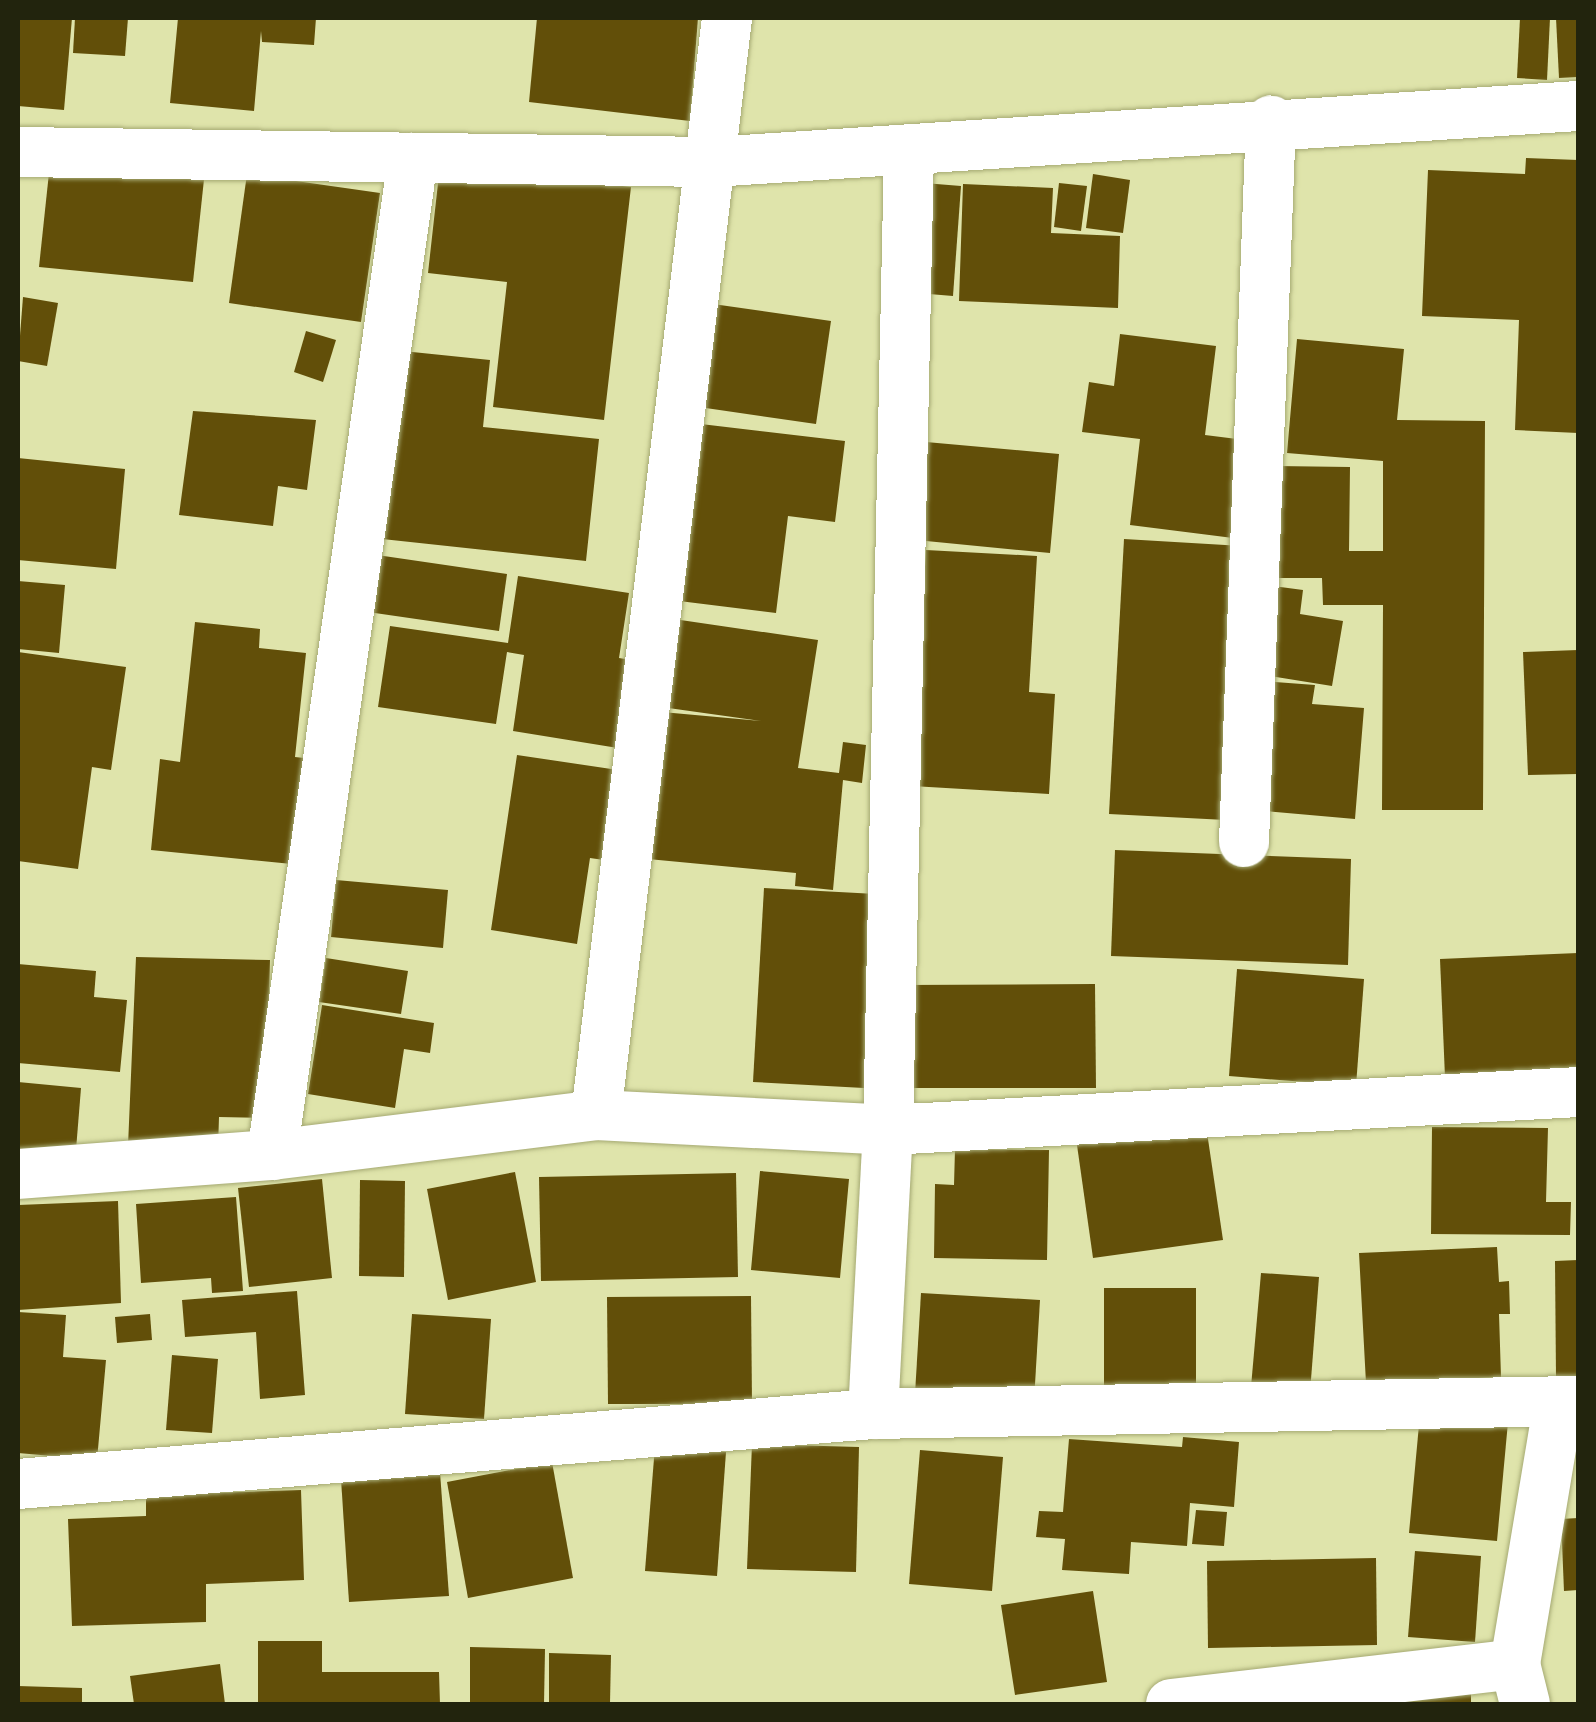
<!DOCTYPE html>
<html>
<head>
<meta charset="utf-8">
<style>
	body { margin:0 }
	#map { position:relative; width:1596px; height:1722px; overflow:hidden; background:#dfe4ab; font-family:Mulish,sans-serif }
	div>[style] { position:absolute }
	.building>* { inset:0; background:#624f09 }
	.roads { filter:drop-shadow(0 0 2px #a5a972) drop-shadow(0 0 2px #a5a972) }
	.street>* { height:50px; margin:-25px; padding:0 25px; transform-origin:25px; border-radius:25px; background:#fff }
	span { translate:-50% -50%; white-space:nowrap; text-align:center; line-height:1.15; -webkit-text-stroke:10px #ecf1b8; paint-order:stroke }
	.frame { position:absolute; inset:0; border:20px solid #22240d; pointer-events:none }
</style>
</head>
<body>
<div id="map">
	<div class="building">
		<div style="clip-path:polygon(18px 18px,72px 18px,64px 110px,18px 106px)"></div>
		<div style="clip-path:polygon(75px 18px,128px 18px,125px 56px,73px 53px)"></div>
		<div style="clip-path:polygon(178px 18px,316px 18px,314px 45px,262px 42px,261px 31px,254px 111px,170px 103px)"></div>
		<div style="clip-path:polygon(537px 18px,698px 18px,690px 121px,529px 102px)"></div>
		<div style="clip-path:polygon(1520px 18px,1550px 18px,1547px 80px,1517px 78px)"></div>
		<div style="clip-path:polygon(1556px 18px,1578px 18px,1578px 77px,1559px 78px)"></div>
		<div style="clip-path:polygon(51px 154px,205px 170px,193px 282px,39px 267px)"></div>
		<div style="clip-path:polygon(1526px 158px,1578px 160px,1578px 433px,1515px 430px,1519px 320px,1422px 316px,1428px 170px,1525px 174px)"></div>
		<div style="clip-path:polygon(440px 165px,631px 187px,604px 420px,493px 407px,507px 282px,428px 273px)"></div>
		<div style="clip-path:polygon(247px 174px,380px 193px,361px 322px,229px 303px)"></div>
		<div style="clip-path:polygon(1093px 174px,1130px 180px,1123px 233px,1086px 228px)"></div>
		<div style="clip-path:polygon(924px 183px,961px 186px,953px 296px,917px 293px)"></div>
		<div style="clip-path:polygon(1059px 183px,1087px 186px,1081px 231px,1054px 227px)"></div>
		<div style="clip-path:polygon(963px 184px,1053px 188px,1051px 233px,1120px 236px,1118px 308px,959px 301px)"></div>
		<div style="clip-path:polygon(23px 297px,58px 303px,47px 366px,18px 361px)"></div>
		<div style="clip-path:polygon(706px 303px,831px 321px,816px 424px,692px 406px)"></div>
		<div style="clip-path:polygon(306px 331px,336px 340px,323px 382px,294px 372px)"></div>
		<div style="clip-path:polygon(1120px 334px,1216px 346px,1205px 435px,1253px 441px,1241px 539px,1130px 525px,1140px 439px,1082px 432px,1089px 382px,1114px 386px)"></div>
		<div style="clip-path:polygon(1297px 339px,1404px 349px,1397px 420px,1485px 421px,1483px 810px,1382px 810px,1383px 605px,1323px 605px,1322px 578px,1276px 578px,1276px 466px,1350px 467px,1349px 551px,1383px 551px,1383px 461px,1287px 453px)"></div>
		<div style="clip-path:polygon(393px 350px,490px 360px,483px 427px,599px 439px,586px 561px,373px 538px)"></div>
		<div style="clip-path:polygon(193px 411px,316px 420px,307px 490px,278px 486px,273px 526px,179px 515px)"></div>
		<div style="clip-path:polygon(684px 422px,845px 441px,835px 522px,788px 516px,776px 613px,663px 599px)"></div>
		<div style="clip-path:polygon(926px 442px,1059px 454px,1050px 553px,916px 540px)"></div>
		<div style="clip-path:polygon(18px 458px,125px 469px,116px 569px,18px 560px)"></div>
		<div style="clip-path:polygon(1124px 539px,1242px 546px,1226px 820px,1109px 814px)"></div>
		<div style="clip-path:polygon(926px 550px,1037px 556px,1029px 692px,1055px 694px,1049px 794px,912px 786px)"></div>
		<div style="clip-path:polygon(377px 555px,507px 574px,499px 631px,368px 612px)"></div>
		<div style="clip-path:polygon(518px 576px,629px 593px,619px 658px,637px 661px,624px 749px,513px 731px,524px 655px,507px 652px,496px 724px,378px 707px,390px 626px,508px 643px)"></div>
		<div style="clip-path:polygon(18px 581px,65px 585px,59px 653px,18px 649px)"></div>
		<div style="clip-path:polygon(1273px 586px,1303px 590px,1300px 614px,1343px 621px,1332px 686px,1258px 674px)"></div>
		<div style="clip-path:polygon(660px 617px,818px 640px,798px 768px,839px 773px,843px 742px,866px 745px,862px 783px,843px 780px,833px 890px,795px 886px,796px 873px,648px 859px,662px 712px,761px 721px,647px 705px)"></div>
		<div style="clip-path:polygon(195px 622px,260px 629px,259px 648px,306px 653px,295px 757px,313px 759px,302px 865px,151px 850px,160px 759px,180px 762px)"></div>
		<div style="clip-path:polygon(1578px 650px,1578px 774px,1528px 775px,1523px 652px)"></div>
		<div style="clip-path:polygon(18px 652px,126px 667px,111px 770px,92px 767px,78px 869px,18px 861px)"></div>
		<div style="clip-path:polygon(1275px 682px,1315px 685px,1312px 704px,1364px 708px,1355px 819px,1265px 811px)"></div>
		<div style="clip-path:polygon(517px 755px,618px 770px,604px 860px,590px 858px,577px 944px,491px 930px)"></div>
		<div style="clip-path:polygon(1115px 850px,1351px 859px,1348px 965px,1111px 956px)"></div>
		<div style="clip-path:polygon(336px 880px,448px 890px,443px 948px,331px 937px)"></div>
		<div style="clip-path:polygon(764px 888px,876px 894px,864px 1088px,753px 1082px)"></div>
		<div style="clip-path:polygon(1578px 953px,1578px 1071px,1445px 1077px,1440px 959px)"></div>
		<div style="clip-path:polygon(136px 957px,270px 960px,266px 1118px,219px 1117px,218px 1148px,128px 1146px)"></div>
		<div style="clip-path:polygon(326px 958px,408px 971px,401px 1014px,319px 1002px)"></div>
		<div style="clip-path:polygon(18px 964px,96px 971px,94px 997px,127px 1000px,120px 1072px,18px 1063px)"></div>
		<div style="clip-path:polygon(1237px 969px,1364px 979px,1356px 1086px,1229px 1076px)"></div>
		<div style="clip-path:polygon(1095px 984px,1096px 1088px,903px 1088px,903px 985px)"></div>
		<div style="clip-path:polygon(322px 1005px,434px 1023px,430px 1053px,404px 1049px,395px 1108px,308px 1094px)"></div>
		<div style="clip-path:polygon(18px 1082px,81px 1088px,75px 1162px,18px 1158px)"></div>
		<div style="clip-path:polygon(1205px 1119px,1223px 1240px,1093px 1258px,1076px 1138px)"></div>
		<div style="clip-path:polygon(1432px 1127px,1548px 1128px,1546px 1202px,1571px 1202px,1570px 1235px,1431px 1234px)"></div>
		<div style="clip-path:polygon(955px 1149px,1049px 1150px,1047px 1260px,934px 1258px,935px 1184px,954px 1185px)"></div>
		<div style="clip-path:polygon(760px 1171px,849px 1179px,840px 1278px,751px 1270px)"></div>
		<div style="clip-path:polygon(515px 1172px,536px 1282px,448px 1300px,427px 1189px)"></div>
		<div style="clip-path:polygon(736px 1173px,738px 1277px,541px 1281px,539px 1177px)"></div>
		<div style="clip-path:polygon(322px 1179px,332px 1278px,249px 1287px,238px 1188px)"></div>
		<div style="clip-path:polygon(360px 1180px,405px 1181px,404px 1277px,359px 1276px)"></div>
		<div style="clip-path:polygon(236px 1197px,243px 1291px,212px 1293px,211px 1278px,141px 1283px,136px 1204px)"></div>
		<div style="clip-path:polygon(118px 1201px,121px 1303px,18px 1310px,18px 1205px)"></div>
		<div style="clip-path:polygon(1497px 1247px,1499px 1282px,1509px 1281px,1510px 1314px,1499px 1314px,1501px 1377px,1366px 1383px,1359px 1253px)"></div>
		<div style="clip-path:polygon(1578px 1260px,1578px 1377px,1556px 1377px,1555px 1261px)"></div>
		<div style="clip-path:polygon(1261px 1273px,1319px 1277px,1310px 1392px,1251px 1387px)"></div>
		<div style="clip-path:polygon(1104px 1288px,1196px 1288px,1196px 1392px,1104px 1392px)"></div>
		<div style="clip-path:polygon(297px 1291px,305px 1395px,260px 1399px,256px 1332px,185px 1337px,182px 1300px)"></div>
		<div style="clip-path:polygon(921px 1293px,1040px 1300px,1034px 1401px,915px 1394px)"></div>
		<div style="clip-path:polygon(751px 1296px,752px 1404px,608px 1404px,607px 1297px)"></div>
		<div style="clip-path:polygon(18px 1312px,66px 1315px,63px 1357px,106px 1360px,97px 1460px,18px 1453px)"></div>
		<div style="clip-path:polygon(150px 1314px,152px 1340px,117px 1343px,115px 1317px)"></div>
		<div style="clip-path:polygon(412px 1314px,491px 1319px,484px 1419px,405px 1414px)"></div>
		<div style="clip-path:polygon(172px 1355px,218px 1359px,212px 1433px,166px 1430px)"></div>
		<div style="clip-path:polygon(1420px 1414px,1508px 1422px,1497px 1541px,1409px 1533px)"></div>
		<div style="clip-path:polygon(1183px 1437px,1239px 1442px,1234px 1507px,1190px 1503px,1187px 1546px,1131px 1542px,1129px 1574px,1062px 1570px,1065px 1539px,1036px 1537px,1039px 1511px,1063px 1512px,1069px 1439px,1182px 1447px)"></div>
		<div style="clip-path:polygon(752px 1444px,859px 1447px,856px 1572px,747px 1569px)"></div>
		<div style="clip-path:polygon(655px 1446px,726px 1452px,717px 1576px,645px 1571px)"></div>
		<div style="clip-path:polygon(920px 1450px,1003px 1457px,992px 1591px,909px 1584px)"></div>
		<div style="clip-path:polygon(552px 1462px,573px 1578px,468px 1598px,447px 1482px)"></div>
		<div style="clip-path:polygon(440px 1472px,449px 1596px,349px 1602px,341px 1479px)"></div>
		<div style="clip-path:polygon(301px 1490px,304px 1580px,206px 1584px,206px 1622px,72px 1626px,68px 1519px,146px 1516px,146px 1495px)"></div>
		<div style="clip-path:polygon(1196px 1510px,1227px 1512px,1224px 1546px,1192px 1544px)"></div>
		<div style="clip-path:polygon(1578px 1518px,1578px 1590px,1564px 1591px,1561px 1519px)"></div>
		<div style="clip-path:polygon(1415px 1551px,1481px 1556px,1475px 1642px,1408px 1637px)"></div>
		<div style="clip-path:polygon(1376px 1558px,1377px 1645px,1208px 1648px,1207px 1561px)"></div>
		<div style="clip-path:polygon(1093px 1591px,1107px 1682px,1015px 1695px,1001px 1605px)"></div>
		<div style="clip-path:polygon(258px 1641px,322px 1641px,322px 1672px,439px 1672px,440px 1704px,258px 1704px)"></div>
		<div style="clip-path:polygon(470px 1647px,545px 1649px,544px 1704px,470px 1704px)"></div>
		<div style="clip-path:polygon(549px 1653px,611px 1655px,610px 1703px,549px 1702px)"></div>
		<div style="clip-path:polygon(220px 1664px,225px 1704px,134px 1704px,130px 1676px)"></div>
		<div style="clip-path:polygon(18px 1686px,82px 1688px,82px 1704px,18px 1704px)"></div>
		<div style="clip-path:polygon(1471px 1691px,1471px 1704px,1383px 1704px)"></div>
	</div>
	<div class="roads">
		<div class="street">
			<div style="left:18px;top:152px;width:694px;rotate:0.83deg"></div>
			<div style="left:712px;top:162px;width:868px;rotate:-3.7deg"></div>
			<div style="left:1244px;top:842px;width:722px;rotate:-87.86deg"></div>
			<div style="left:596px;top:1115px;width:1105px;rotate:-83.19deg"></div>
			<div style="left:272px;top:1155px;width:1007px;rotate:-81.95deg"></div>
			<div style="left:18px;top:1174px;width:255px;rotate:-4.3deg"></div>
			<div style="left:272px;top:1155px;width:326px;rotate:-7deg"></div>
			<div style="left:596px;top:1115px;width:292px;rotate:2.9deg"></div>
			<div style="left:888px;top:1130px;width:691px;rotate:-3.15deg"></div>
			<div style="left:873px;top:1414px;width:284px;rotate:-87deg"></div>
			<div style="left:888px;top:1130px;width:976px;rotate:-88.77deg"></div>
			<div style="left:18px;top:1484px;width:858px;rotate:-4.68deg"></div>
			<div style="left:873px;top:1414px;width:705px;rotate:-1.06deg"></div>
			<div style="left:1171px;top:1704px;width:346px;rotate:-6.6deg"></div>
			<div style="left:1525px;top:1704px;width:41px;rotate:-104deg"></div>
			<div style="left:1515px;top:1664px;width:266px;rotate:-80.5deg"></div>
		</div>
	</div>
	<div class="frame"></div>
</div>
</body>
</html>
